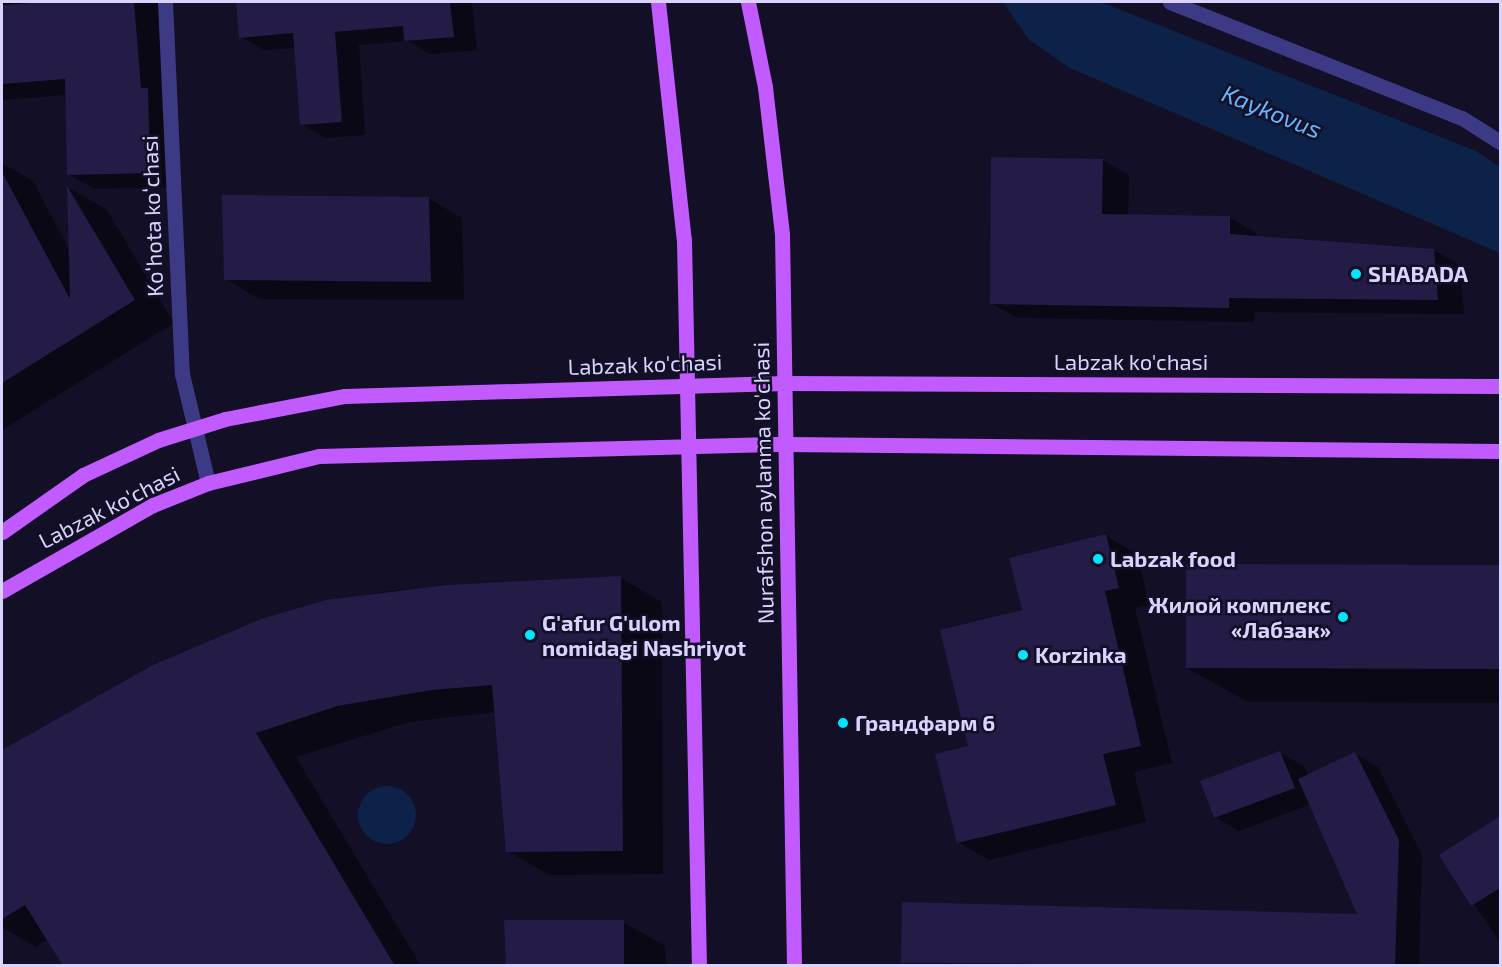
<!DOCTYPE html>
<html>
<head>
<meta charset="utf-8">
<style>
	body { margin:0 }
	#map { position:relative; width:1502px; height:967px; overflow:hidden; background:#130f26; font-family:"Exo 2",sans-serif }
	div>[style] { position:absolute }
	.water>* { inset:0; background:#0c2248 }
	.round { border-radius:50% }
	.shadow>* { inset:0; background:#0007 }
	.building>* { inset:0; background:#241b47 }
	.minor>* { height:15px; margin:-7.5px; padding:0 7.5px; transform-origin:7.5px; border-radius:7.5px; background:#3d3a85 }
	.major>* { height:15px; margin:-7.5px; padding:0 7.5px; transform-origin:7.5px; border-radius:7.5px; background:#c25bff }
	.dots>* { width:16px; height:16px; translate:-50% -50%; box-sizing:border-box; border:3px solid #130f26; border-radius:50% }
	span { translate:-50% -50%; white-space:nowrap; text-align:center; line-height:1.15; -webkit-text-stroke:5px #130f26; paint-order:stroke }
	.street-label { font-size:22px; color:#d9d4ff }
	.poi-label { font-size:22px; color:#d9d4ff; font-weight:700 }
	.left { translate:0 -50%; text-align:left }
	.right { translate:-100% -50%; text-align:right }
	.water-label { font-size:24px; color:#62b6ff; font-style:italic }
	.frame { position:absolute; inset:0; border:3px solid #d9d4ff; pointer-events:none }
</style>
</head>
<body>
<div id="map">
	<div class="water">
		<div style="clip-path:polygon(1003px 2px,1101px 2px,1476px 151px,1500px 167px,1500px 253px,1070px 68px,1029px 40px)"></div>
		<div class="round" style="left:358px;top:786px;width:58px;height:58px"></div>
	</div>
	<div class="shadow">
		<div style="clip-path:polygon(2px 2px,161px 2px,176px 187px,95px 189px,68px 174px,66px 95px,2px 100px)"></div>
		<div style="clip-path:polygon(237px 2px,472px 2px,477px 50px,430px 54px,408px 41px,359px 45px,365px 135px,325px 138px,302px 124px,295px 48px,264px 50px,241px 37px)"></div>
		<div style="clip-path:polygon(1103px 160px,1129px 175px,1128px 216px,1229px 217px,1256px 233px,1256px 238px,1433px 250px,1460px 265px,1464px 314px,1255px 312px,1254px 322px,1017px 318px,991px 303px)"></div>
		<div style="clip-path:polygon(2px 163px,33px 181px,70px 251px,69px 188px,107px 210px,174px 323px,2px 430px)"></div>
		<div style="clip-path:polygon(428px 198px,462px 218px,464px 300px,259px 299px,226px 279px)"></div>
		<div style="clip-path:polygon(1106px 536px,1137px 554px,1149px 605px,1135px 608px,1172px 763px,1134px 772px,1146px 822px,989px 860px,958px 842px,970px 747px,1024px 612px)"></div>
		<div style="clip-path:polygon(1187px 566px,1500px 567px,1500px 703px,1248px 702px,1187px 668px)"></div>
		<div style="clip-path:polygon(621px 578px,662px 602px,663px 874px,549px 875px,508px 851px,496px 712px,409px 722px,296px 757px,421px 966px,65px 966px,48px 939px,36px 947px,2px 927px,2px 751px,153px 666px,326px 602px,390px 591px)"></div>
		<div style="clip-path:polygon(1280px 753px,1304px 766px,1308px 776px,1355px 754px,1378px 767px,1422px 855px,1419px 966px,909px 966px,903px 962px,1360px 915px,1311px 804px,1239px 831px,1215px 817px)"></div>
		<div style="clip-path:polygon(1491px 824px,1500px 830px,1500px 942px,1441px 855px)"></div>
		<div style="clip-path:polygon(623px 922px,665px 946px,666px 966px,508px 966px)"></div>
	</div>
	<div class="building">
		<div style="clip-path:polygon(50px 2px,134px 2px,141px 88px,148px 88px,150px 173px,67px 175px,65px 79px,2px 84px,2px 5px)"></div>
		<div style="clip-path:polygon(236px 2px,450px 2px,454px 37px,404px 41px,403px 26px,335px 32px,342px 122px,300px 125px,293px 33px,239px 38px)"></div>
		<div style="clip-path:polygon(991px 157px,1103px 159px,1102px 214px,1230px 216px,1230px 234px,1434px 249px,1438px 300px,1229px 298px,1229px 308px,990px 304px)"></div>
		<div style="clip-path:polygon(2px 172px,70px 299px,67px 186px,135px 300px,2px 383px)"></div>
		<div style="clip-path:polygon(222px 195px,429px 197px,431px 282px,224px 280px)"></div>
		<div style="clip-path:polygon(1106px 534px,1119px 588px,1105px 591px,1141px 746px,1103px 754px,1116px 805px,957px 843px,935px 754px,968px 746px,940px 630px,1022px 610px,1009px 558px)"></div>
		<div style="clip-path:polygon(1186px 564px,1500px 565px,1500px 669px,1186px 668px)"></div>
		<div style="clip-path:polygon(621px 576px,623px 851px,506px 852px,492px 685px,432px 690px,337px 706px,256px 733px,395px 966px,63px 966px,25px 905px,2px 919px,2px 750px,153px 665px,261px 619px,326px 600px,447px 585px)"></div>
		<div style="clip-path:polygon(1280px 751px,1295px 788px,1214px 818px,1200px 781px)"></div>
		<div style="clip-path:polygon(1355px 752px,1399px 840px,1395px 966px,901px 963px,902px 902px,1357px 914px,1298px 779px)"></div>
		<div style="clip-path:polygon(1500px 816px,1500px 888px,1471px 906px,1439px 855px)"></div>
		<div style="clip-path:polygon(504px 920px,624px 920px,624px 966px,506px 966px)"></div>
	</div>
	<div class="minor">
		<div style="left:165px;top:2px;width:372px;rotate:87.4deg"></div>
		<div style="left:182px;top:374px;width:112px;rotate:76.6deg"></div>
		<div style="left:1170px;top:2px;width:314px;rotate:21.7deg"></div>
		<div style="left:1462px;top:118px;width:45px;rotate:32.3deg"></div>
	</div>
	<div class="major">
		<div style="left:658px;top:2px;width:239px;rotate:83.8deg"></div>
		<div style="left:684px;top:240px;width:726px;rotate:88.82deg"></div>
		<div style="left:748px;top:2px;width:87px;rotate:78.7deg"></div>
		<div style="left:765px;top:87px;width:148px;rotate:83.4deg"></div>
		<div style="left:782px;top:234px;width:732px;rotate:89.06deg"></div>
		<div style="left:2px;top:532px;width:99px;rotate:-35.1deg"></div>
		<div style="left:83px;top:475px;width:83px;rotate:-25deg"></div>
		<div style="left:158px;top:440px;width:70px;rotate:-17.4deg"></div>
		<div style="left:225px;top:419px;width:122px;rotate:-10.9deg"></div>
		<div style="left:345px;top:396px;width:439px;rotate:-1.7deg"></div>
		<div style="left:784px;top:383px;width:716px;rotate:0.24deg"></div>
		<div style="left:2px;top:591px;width:174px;rotate:-29.7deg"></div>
		<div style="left:153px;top:505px;width:59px;rotate:-21.8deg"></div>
		<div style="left:208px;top:483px;width:114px;rotate:-13.7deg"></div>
		<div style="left:319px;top:456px;width:466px;rotate:-1.5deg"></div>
		<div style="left:785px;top:444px;width:715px;rotate:0.56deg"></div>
	</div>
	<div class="dots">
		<div style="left:1356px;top:274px;background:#00e5ff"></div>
		<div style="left:1098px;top:559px;background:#00e5ff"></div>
		<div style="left:1343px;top:617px;background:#00e5ff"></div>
		<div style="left:530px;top:635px;background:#00e5ff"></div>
		<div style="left:1023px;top:655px;background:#00e5ff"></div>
		<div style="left:843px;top:723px;background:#00e5ff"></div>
	</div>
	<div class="street-label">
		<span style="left:152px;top:216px;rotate:-92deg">Koʻhota koʻchasi</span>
		<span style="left:1131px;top:362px">Labzak ko'chasi</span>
		<span style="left:645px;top:364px;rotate:-2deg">Labzak ko'chasi</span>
		<span style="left:763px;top:483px;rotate:-91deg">Nurafshon aylanma ko'chasi</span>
		<span style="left:109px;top:507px;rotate:-27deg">Labzak ko'chasi</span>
	</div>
	<div class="poi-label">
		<span class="left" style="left:1368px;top:274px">SHABADA</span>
		<span class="left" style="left:1110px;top:559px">Labzak food</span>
		<span class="right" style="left:1331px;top:617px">Жилой комплекс<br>«Лабзак»</span>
		<span class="left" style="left:542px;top:635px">G'afur G'ulom<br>nomidagi Nashriyot</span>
		<span class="left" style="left:1035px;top:655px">Korzinka</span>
		<span class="left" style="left:855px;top:723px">Грандфарм 6</span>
	</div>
	<div class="water-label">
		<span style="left:1272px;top:111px;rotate:22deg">Kaykovus</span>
	</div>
	<div class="frame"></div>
</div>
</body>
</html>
